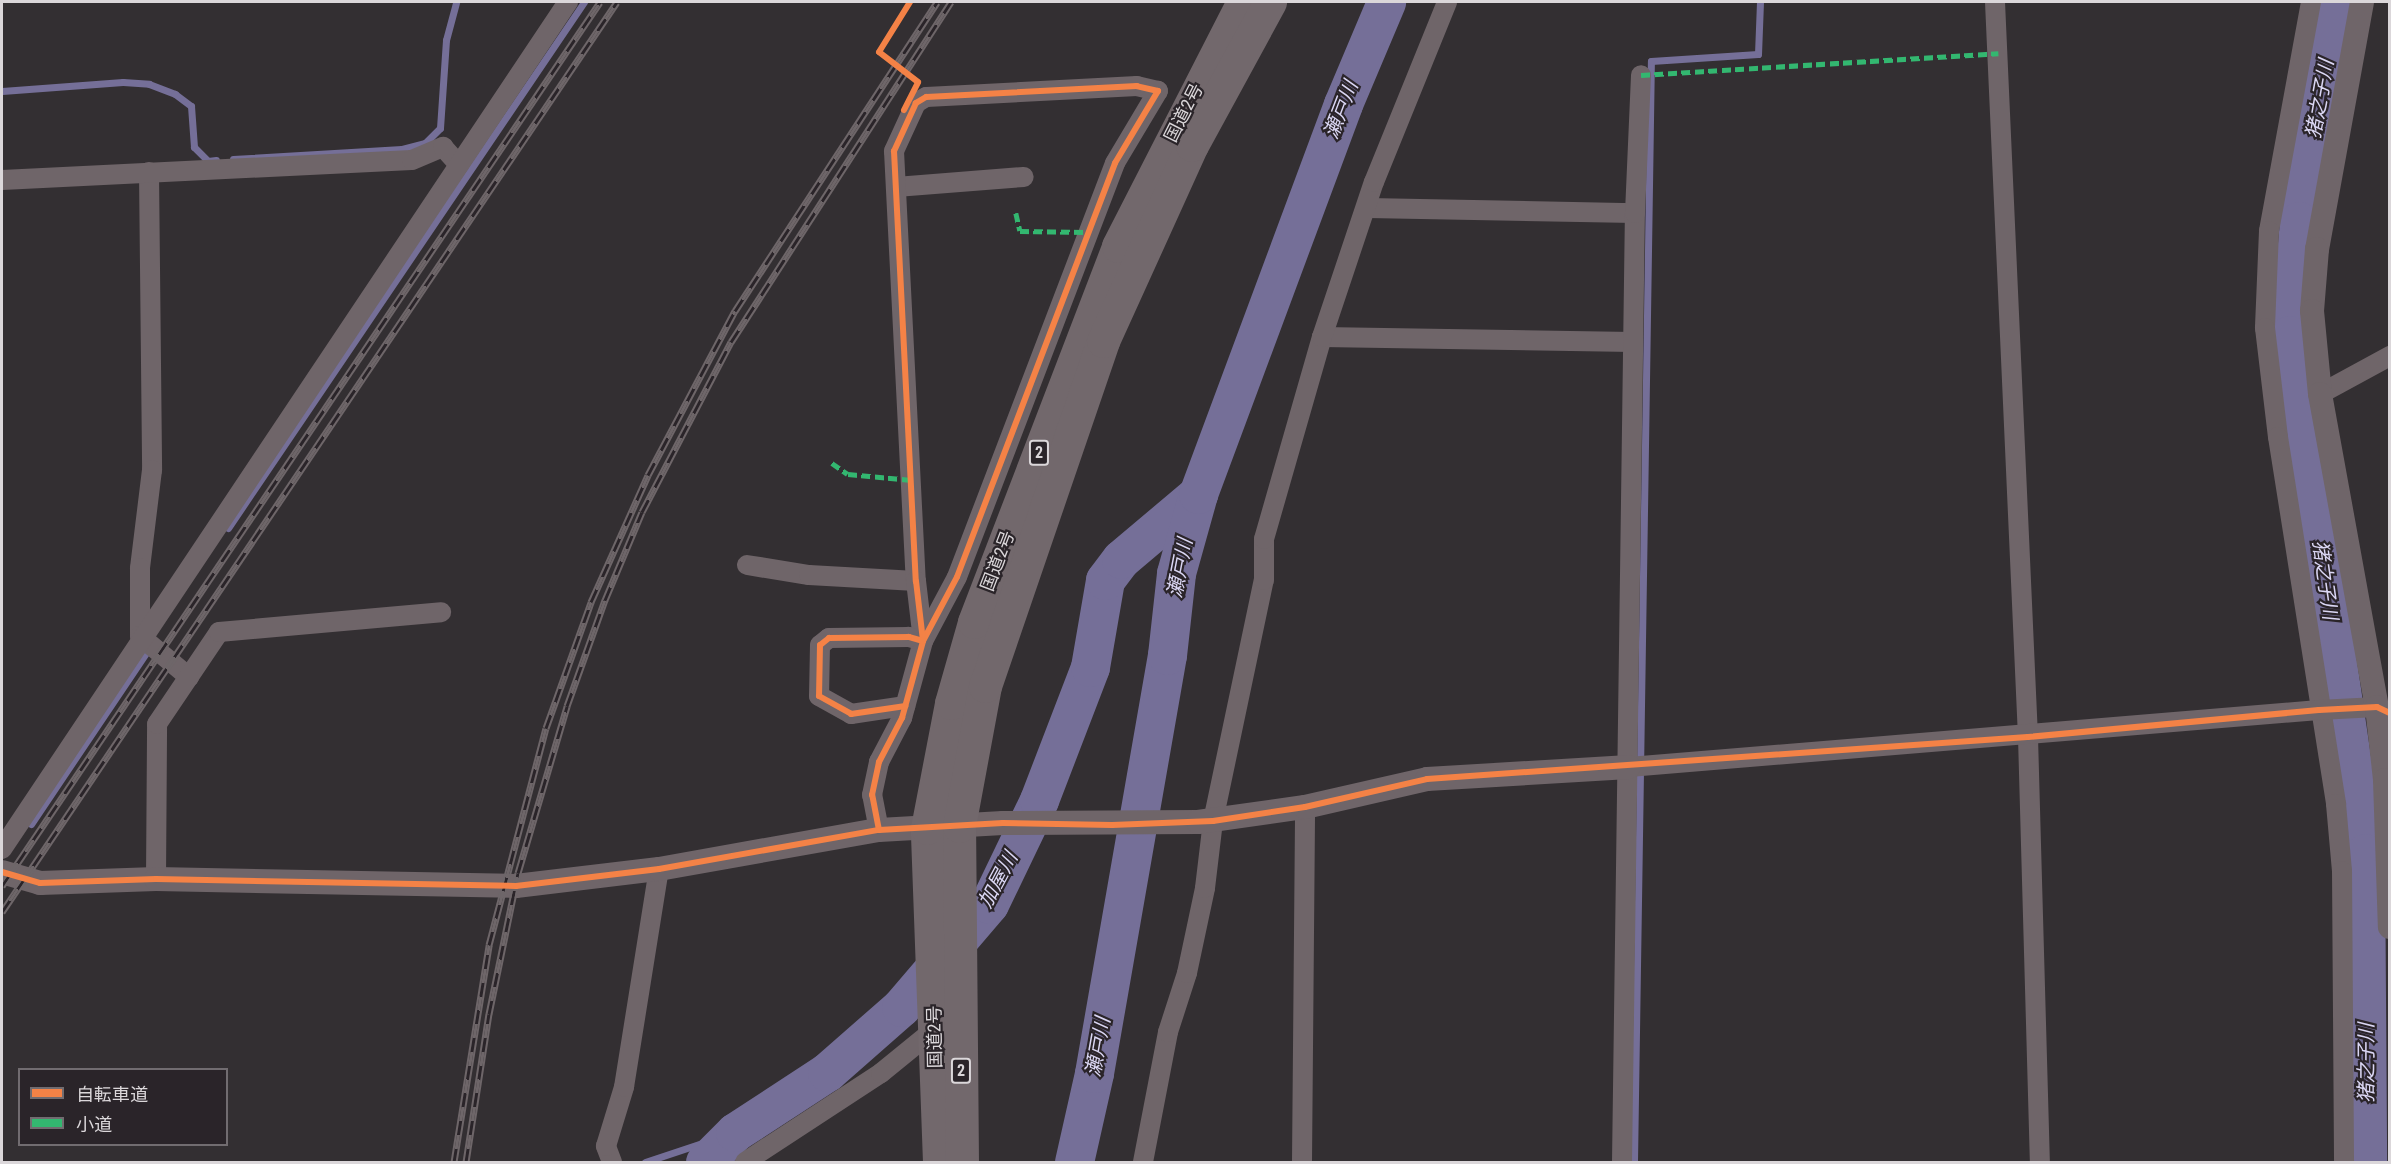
<!DOCTYPE html>
<html>
<head>
<meta charset="utf-8">
<style>
	body { margin:0 }
	#map { position:relative; width:2391px; height:1164px; overflow:hidden; background:#332f32; font-family:"Roboto Condensed","Noto Sans JP",sans-serif }
	div>[style] { position:absolute }
	.stream>* { height:7px; margin:-3.5px; padding:0 3.5px; transform-origin:3.5px; border-radius:3.5px; background:#756f98 }
	.river>* { height:39px; margin:-19.5px; padding:0 19.5px; transform-origin:19.5px; border-radius:19.5px; background:#756f98 }
	.minor>* { height:20px; margin:-10px; padding:0 10px; transform-origin:10px; border-radius:10px; background:#6f6569 }
	.tertiary>* { height:24px; margin:-12px; padding:0 12px; transform-origin:12px; border-radius:12px; background:#6f6569 }
	.trunk>* { height:33px; margin:-16.5px; padding:0 16.5px; transform-origin:16.5px; border-radius:16.5px; background:#72686c }
	.rail>* { height:7px; margin-top:-3.5px; transform-origin:0; background:repeating-linear-gradient(90deg,#2a2429 0 14px,#6e6669 0 28px); box-sizing:border-box; border-block:2px solid #6e6669 }
	.quiet>* { height:4.5px; margin-top:-2.25px; transform-origin:0; background:repeating-linear-gradient(90deg,#33b770 0 9px,transparent 0 13.5px) }
	.cycleway>* { height:6px; margin:-3px; padding:0 3px; transform-origin:3px; border-radius:3px; background:#f48246 }
	span { translate:-50% -50%; white-space:nowrap; text-align:center; line-height:1.15; -webkit-text-stroke:4.5px #2a2429; paint-order:stroke }
	.shield-label span { padding:2px 4px; background:#2a2429; border:2px solid; border-radius:4px; -webkit-text-stroke-width:0 }
	.shield-label { font-size:16px; color:#dbd7da; font-weight:700 }
	.street-label { font-size:18px; color:#dbd7da }
	.water-label { font-size:20px; color:#dbd7f4; font-style:italic }
	.frame { position:absolute; inset:0; border:3px solid #dbd7da; pointer-events:none }
	.legend { position:absolute; left:18px; top:1068px; width:210px; height:78px; box-sizing:border-box; background:#2a2429; border:2px solid #716c70; margin:0; padding:8px 10px; list-style:none; font-size:18px; color:#dbd7da }
	.legend li { display:flex; align-items:center; gap:12px; height:30px }
	.legend b { width:30px; border:2px solid #716c70 }
</style>
</head>
<body>
<div id="map">
	<div class="stream">
		<div style="left:2px;top:91px;width:121px;rotate:-4.3deg"></div>
		<div style="left:123px;top:82px;width:26px;rotate:4deg"></div>
		<div style="left:149px;top:84px;width:28px;rotate:21deg"></div>
		<div style="left:175px;top:94px;width:20px;rotate:37deg"></div>
		<div style="left:191px;top:106px;width:41px;rotate:85.8deg"></div>
		<div style="left:194px;top:147px;width:20px;rotate:45deg"></div>
		<div style="left:208px;top:161px;width:8px;rotate:-7deg"></div>
		<div style="left:233px;top:159px;width:169px;rotate:-3.4deg"></div>
		<div style="left:402px;top:149px;width:24px;rotate:-15deg"></div>
		<div style="left:425px;top:143px;width:21px;rotate:-45deg"></div>
		<div style="left:440px;top:128px;width:88px;rotate:-86.1deg"></div>
		<div style="left:446px;top:40px;width:39px;rotate:-75deg"></div>
		<div style="left:228px;top:528px;width:635px;rotate:-55.91deg"></div>
		<div style="left:31px;top:824px;width:213px;rotate:-56.1deg"></div>
		<div style="left:645px;top:1162px;width:95px;rotate:-18.4deg"></div>
		<div style="left:1634px;top:1162px;width:1101px;rotate:-89.12deg"></div>
		<div style="left:1651px;top:61px;width:107px;rotate:-3.7deg"></div>
		<div style="left:1758px;top:54px;width:52px;rotate:-87.8deg"></div>
	</div>
	<div class="river">
		<div style="left:2337px;top:2px;width:222px;rotate:99.8deg"></div>
		<div style="left:2299px;top:221px;width:114px;rotate:95deg"></div>
		<div style="left:2289px;top:335px;width:524px;rotate:81.65deg"></div>
		<div style="left:2365px;top:853px;width:309px;rotate:89.6deg"></div>
		<div style="left:705px;top:1162px;width:42px;rotate:-45deg"></div>
		<div style="left:735px;top:1132px;width:110px;rotate:-33.1deg"></div>
		<div style="left:827px;top:1072px;width:98px;rotate:-41.3deg"></div>
		<div style="left:901px;top:1007px;width:135px;rotate:-49.5deg"></div>
		<div style="left:989px;top:904px;width:115px;rotate:-64.3deg"></div>
		<div style="left:1039px;top:800px;width:142px;rotate:-69deg"></div>
		<div style="left:1090px;top:667px;width:88px;rotate:-80.2deg"></div>
		<div style="left:1105px;top:580px;width:26px;rotate:-53deg"></div>
		<div style="left:1121px;top:559px;width:101px;rotate:-40.2deg"></div>
		<div style="left:1074px;top:1162px;width:91px;rotate:-77.3deg"></div>
		<div style="left:1094px;top:1073px;width:424px;rotate:-80.1deg"></div>
		<div style="left:1167px;top:655px;width:82px;rotate:-83.7deg"></div>
		<div style="left:1176px;top:573px;width:82px;rotate:-74.4deg"></div>
		<div style="left:1198px;top:494px;width:416px;rotate:-69.6deg"></div>
		<div style="left:1343px;top:104px;width:111px;rotate:-67.1deg"></div>
	</div>
	<div class="minor">
		<div style="left:1995px;top:2px;width:736px;rotate:87.43deg"></div>
		<div style="left:2028px;top:737px;width:425px;rotate:88.4deg"></div>
		<div style="left:2311px;top:2px;width:233px;rotate:100.4deg"></div>
		<div style="left:2269px;top:231px;width:97px;rotate:92.4deg"></div>
		<div style="left:2265px;top:328px;width:110px;rotate:83.2deg"></div>
		<div style="left:2278px;top:437px;width:372px;rotate:81deg"></div>
		<div style="left:2336px;top:804px;width:67px;rotate:84.9deg"></div>
		<div style="left:2342px;top:871px;width:291px;rotate:89.6deg"></div>
		<div style="left:149px;top:172px;width:298px;rotate:89.4deg"></div>
		<div style="left:152px;top:470px;width:99px;rotate:97deg"></div>
		<div style="left:140px;top:568px;width:68px;rotate:90deg"></div>
		<div style="left:140px;top:636px;width:64px;rotate:39.9deg"></div>
		<div style="left:2px;top:180px;width:410px;rotate:-2.8deg"></div>
		<div style="left:412px;top:160px;width:34px;rotate:-23deg"></div>
		<div style="left:443px;top:147px;width:24px;rotate:48deg"></div>
		<div style="left:896px;top:187px;width:128px;rotate:-4.5deg"></div>
		<div style="left:1368px;top:208px;width:267px;rotate:1.1deg"></div>
		<div style="left:1322px;top:337px;width:311px;rotate:0.9deg"></div>
		<div style="left:2320px;top:394px;width:80px;rotate:-28.5deg"></div>
		<div style="left:747px;top:565px;width:63px;rotate:9.2deg"></div>
		<div style="left:809px;top:575px;width:107px;rotate:3.2deg"></div>
		<div style="left:1629px;top:767px;width:692px;rotate:-4.72deg"></div>
		<div style="left:2319px;top:710px;width:58px;rotate:-3deg"></div>
		<div style="left:2377px;top:707px;width:14px;rotate:25deg"></div>
		<div style="left:879px;top:830px;width:36px;rotate:-101deg"></div>
		<div style="left:872px;top:795px;width:34px;rotate:-78deg"></div>
		<div style="left:879px;top:762px;width:50px;rotate:-62.4deg"></div>
		<div style="left:902px;top:718px;width:80px;rotate:-74.7deg"></div>
		<div style="left:923px;top:641px;width:72px;rotate:-62deg"></div>
		<div style="left:957px;top:577px;width:443px;rotate:-69.1deg"></div>
		<div style="left:1115px;top:163px;width:84px;rotate:-59.2deg"></div>
		<div style="left:1158px;top:91px;width:22px;rotate:-167deg"></div>
		<div style="left:1137px;top:86px;width:211px;rotate:177deg"></div>
		<div style="left:926px;top:97px;width:12px;rotate:149deg"></div>
		<div style="left:916px;top:103px;width:53px;rotate:114.6deg"></div>
		<div style="left:894px;top:151px;width:431px;rotate:87.1deg"></div>
		<div style="left:916px;top:581px;width:60px;rotate:83.3deg"></div>
		<div style="left:923px;top:641px;width:15px;rotate:-164deg"></div>
		<div style="left:909px;top:637px;width:80px;rotate:179.3deg"></div>
		<div style="left:829px;top:638px;width:11px;rotate:142deg"></div>
		<div style="left:820px;top:645px;width:51px;rotate:91.1deg"></div>
		<div style="left:819px;top:696px;width:37px;rotate:29deg"></div>
		<div style="left:851px;top:714px;width:55px;rotate:-8.4deg"></div>
		<div style="left:2px;top:849px;width:1019px;rotate:-56.25deg"></div>
		<div style="left:156px;top:879px;width:155px;rotate:-89.6deg"></div>
		<div style="left:157px;top:724px;width:111px;rotate:-56deg"></div>
		<div style="left:219px;top:632px;width:223px;rotate:-5.1deg"></div>
		<div style="left:612px;top:1162px;width:17px;rotate:-111deg"></div>
		<div style="left:606px;top:1146px;width:62px;rotate:-73deg"></div>
		<div style="left:624px;top:1087px;width:221px;rotate:-80.9deg"></div>
		<div style="left:745px;top:1162px;width:163px;rotate:-33.2deg"></div>
		<div style="left:881px;top:1073px;width:68px;rotate:-39.1deg"></div>
		<div style="left:1143px;top:1162px;width:132px;rotate:-79.1deg"></div>
		<div style="left:1168px;top:1032px;width:62px;rotate:-72.1deg"></div>
		<div style="left:1187px;top:973px;width:87px;rotate:-78deg"></div>
		<div style="left:1205px;top:888px;width:67px;rotate:-83.2deg"></div>
		<div style="left:1213px;top:821px;width:246px;rotate:-78.1deg"></div>
		<div style="left:1264px;top:580px;width:41px;rotate:-90deg"></div>
		<div style="left:1264px;top:539px;width:210px;rotate:-74deg"></div>
		<div style="left:1322px;top:337px;width:163px;rotate:-71.5deg"></div>
		<div style="left:1374px;top:182px;width:194px;rotate:-67.9deg"></div>
		<div style="left:1302px;top:1162px;width:355px;rotate:-89.5deg"></div>
		<div style="left:1622px;top:1162px;width:949px;rotate:-89.22deg"></div>
		<div style="left:1635px;top:213px;width:138px;rotate:-87.5deg"></div>
	</div>
	<div class="tertiary">
		<div style="left:2362px;top:2px;width:251px;rotate:100.3deg"></div>
		<div style="left:2317px;top:249px;width:62px;rotate:94.6deg"></div>
		<div style="left:2312px;top:311px;width:83px;rotate:84.5deg"></div>
		<div style="left:2320px;top:394px;width:318px;rotate:79.7deg"></div>
		<div style="left:2377px;top:707px;width:73px;rotate:83.7deg"></div>
		<div style="left:2385px;top:780px;width:147px;rotate:88.1deg"></div>
		<div style="left:2px;top:872px;width:40px;rotate:16deg"></div>
		<div style="left:40px;top:883px;width:116px;rotate:-2deg"></div>
		<div style="left:156px;top:879px;width:360px;rotate:1.1deg"></div>
		<div style="left:516px;top:886px;width:144px;rotate:-6.8deg"></div>
		<div style="left:659px;top:869px;width:223px;rotate:-10.1deg"></div>
		<div style="left:879px;top:830px;width:124px;rotate:-3.2deg"></div>
		<div style="left:1003px;top:823px;width:195px;rotate:-0.3deg"></div>
		<div style="left:1198px;top:822px;width:108px;rotate:-8deg"></div>
		<div style="left:1305px;top:807px;width:125px;rotate:-12.9deg"></div>
		<div style="left:1427px;top:779px;width:202px;rotate:-3.4deg"></div>
	</div>
	<div class="trunk">
		<div style="left:939px;top:1162px;width:334px;rotate:-92.1deg"></div>
		<div style="left:927px;top:828px;width:127px;rotate:-79.1deg"></div>
		<div style="left:951px;top:703px;width:84px;rotate:-74.1deg"></div>
		<div style="left:974px;top:622px;width:403px;rotate:-69deg"></div>
		<div style="left:1118px;top:246px;width:274px;rotate:-62.9deg"></div>
		<div style="left:962px;top:1162px;width:336px;rotate:-90.5deg"></div>
		<div style="left:959px;top:826px;width:142px;rotate:-79.5deg"></div>
		<div style="left:985px;top:686px;width:365px;rotate:-71.1deg"></div>
		<div style="left:1103px;top:341px;width:215px;rotate:-65.6deg"></div>
		<div style="left:1192px;top:145px;width:163px;rotate:-61.4deg"></div>
	</div>
	<div class="rail">
		<div style="left:2px;top:886px;width:1067px;rotate:-55.92deg"></div>
		<div style="left:2px;top:912px;width:1098px;rotate:-55.95deg"></div>
		<div style="left:454px;top:1162px;width:220px;rotate:-80.8deg"></div>
		<div style="left:489px;top:945px;width:224px;rotate:-75.3deg"></div>
		<div style="left:546px;top:728px;width:134px;rotate:-70.3deg"></div>
		<div style="left:591px;top:602px;width:139px;rotate:-65.8deg"></div>
		<div style="left:648px;top:475px;width:186px;rotate:-62.1deg"></div>
		<div style="left:735px;top:311px;width:369px;rotate:-56.8deg"></div>
		<div style="left:466px;top:1162px;width:150px;rotate:-81.2deg"></div>
		<div style="left:489px;top:1014px;width:144px;rotate:-78.4deg"></div>
		<div style="left:518px;top:873px;width:174px;rotate:-73.6deg"></div>
		<div style="left:567px;top:706px;width:113px;rotate:-70.3deg"></div>
		<div style="left:605px;top:600px;width:95px;rotate:-67.2deg"></div>
		<div style="left:642px;top:512px;width:192px;rotate:-62.4deg"></div>
		<div style="left:731px;top:342px;width:405px;rotate:-57.1deg"></div>
	</div>
	<div class="quiet">
		<div style="left:1641px;top:75px;width:358px;rotate:-3.5deg"></div>
		<div style="left:1016px;top:213px;width:18px;rotate:77deg"></div>
		<div style="left:1020px;top:231px;width:66px;rotate:0.9deg"></div>
		<div style="left:832px;top:463px;width:19px;rotate:35deg"></div>
		<div style="left:848px;top:474px;width:64px;rotate:5.4deg"></div>
	</div>
	<div class="cycleway">
		<div style="left:904px;top:110px;width:31px;rotate:-63deg"></div>
		<div style="left:918px;top:82px;width:49px;rotate:-142.4deg"></div>
		<div style="left:879px;top:52px;width:59px;rotate:-58.2deg"></div>
		<div style="left:879px;top:830px;width:36px;rotate:-101deg"></div>
		<div style="left:872px;top:795px;width:34px;rotate:-78deg"></div>
		<div style="left:879px;top:762px;width:50px;rotate:-62.4deg"></div>
		<div style="left:902px;top:718px;width:80px;rotate:-74.7deg"></div>
		<div style="left:923px;top:641px;width:72px;rotate:-62deg"></div>
		<div style="left:957px;top:577px;width:443px;rotate:-69.1deg"></div>
		<div style="left:1115px;top:163px;width:84px;rotate:-59.2deg"></div>
		<div style="left:1158px;top:91px;width:22px;rotate:-167deg"></div>
		<div style="left:1137px;top:86px;width:211px;rotate:177deg"></div>
		<div style="left:926px;top:97px;width:12px;rotate:149deg"></div>
		<div style="left:916px;top:103px;width:53px;rotate:114.6deg"></div>
		<div style="left:894px;top:151px;width:431px;rotate:87.1deg"></div>
		<div style="left:916px;top:581px;width:60px;rotate:83.3deg"></div>
		<div style="left:923px;top:641px;width:15px;rotate:-164deg"></div>
		<div style="left:909px;top:637px;width:80px;rotate:179.3deg"></div>
		<div style="left:829px;top:638px;width:11px;rotate:142deg"></div>
		<div style="left:820px;top:645px;width:51px;rotate:91.1deg"></div>
		<div style="left:819px;top:696px;width:37px;rotate:29deg"></div>
		<div style="left:851px;top:714px;width:55px;rotate:-8.4deg"></div>
		<div style="left:2px;top:872px;width:40px;rotate:16deg"></div>
		<div style="left:40px;top:883px;width:116px;rotate:-2deg"></div>
		<div style="left:156px;top:879px;width:360px;rotate:1.1deg"></div>
		<div style="left:516px;top:886px;width:144px;rotate:-6.8deg"></div>
		<div style="left:659px;top:869px;width:223px;rotate:-10.1deg"></div>
		<div style="left:879px;top:830px;width:124px;rotate:-3.2deg"></div>
		<div style="left:1003px;top:823px;width:109px;rotate:1.1deg"></div>
		<div style="left:1112px;top:825px;width:101px;rotate:-2.3deg"></div>
		<div style="left:1213px;top:821px;width:93px;rotate:-8.7deg"></div>
		<div style="left:1305px;top:807px;width:125px;rotate:-12.9deg"></div>
		<div style="left:1427px;top:779px;width:602px;rotate:-4deg"></div>
		<div style="left:2028px;top:737px;width:292px;rotate:-5.3deg"></div>
		<div style="left:2319px;top:710px;width:58px;rotate:-3deg"></div>
		<div style="left:2377px;top:707px;width:14px;rotate:25deg"></div>
	</div>
	<div class="shield-label">
		<span style="left:1039px;top:453px">2</span>
		<span style="left:961px;top:1071px">2</span>
	</div>
	<div class="street-label">
		<span style="left:1184px;top:113px;rotate:-63deg">国道2号</span>
		<span style="left:998px;top:561px;rotate:-69deg">国道2号</span>
		<span style="left:935px;top:1037px;rotate:-91deg">国道2号</span>
	</div>
	<div class="water-label">
		<span style="left:2320px;top:99px;rotate:-80deg">猪之子川</span>
		<span style="left:1341px;top:110px;rotate:-69deg">瀬戸川</span>
		<span style="left:1180px;top:568px;rotate:-79deg">瀬戸川</span>
		<span style="left:2325px;top:580px;rotate:82deg">猪之子川</span>
		<span style="left:998px;top:880px;rotate:-62deg">加屋川</span>
		<span style="left:1098px;top:1047px;rotate:-80deg">瀬戸川</span>
		<span style="left:2366px;top:1063px;rotate:-90deg">猪之子川</span>
	</div>
	<div class="frame"></div>
	<ul class="legend">
	<li><b style="height:8px;background:#f48246"></b>自転車道</li>
	<li><b style="height:8px;background:#33b770"></b>小道</li>
	</ul>
</div>
</body>
</html>
